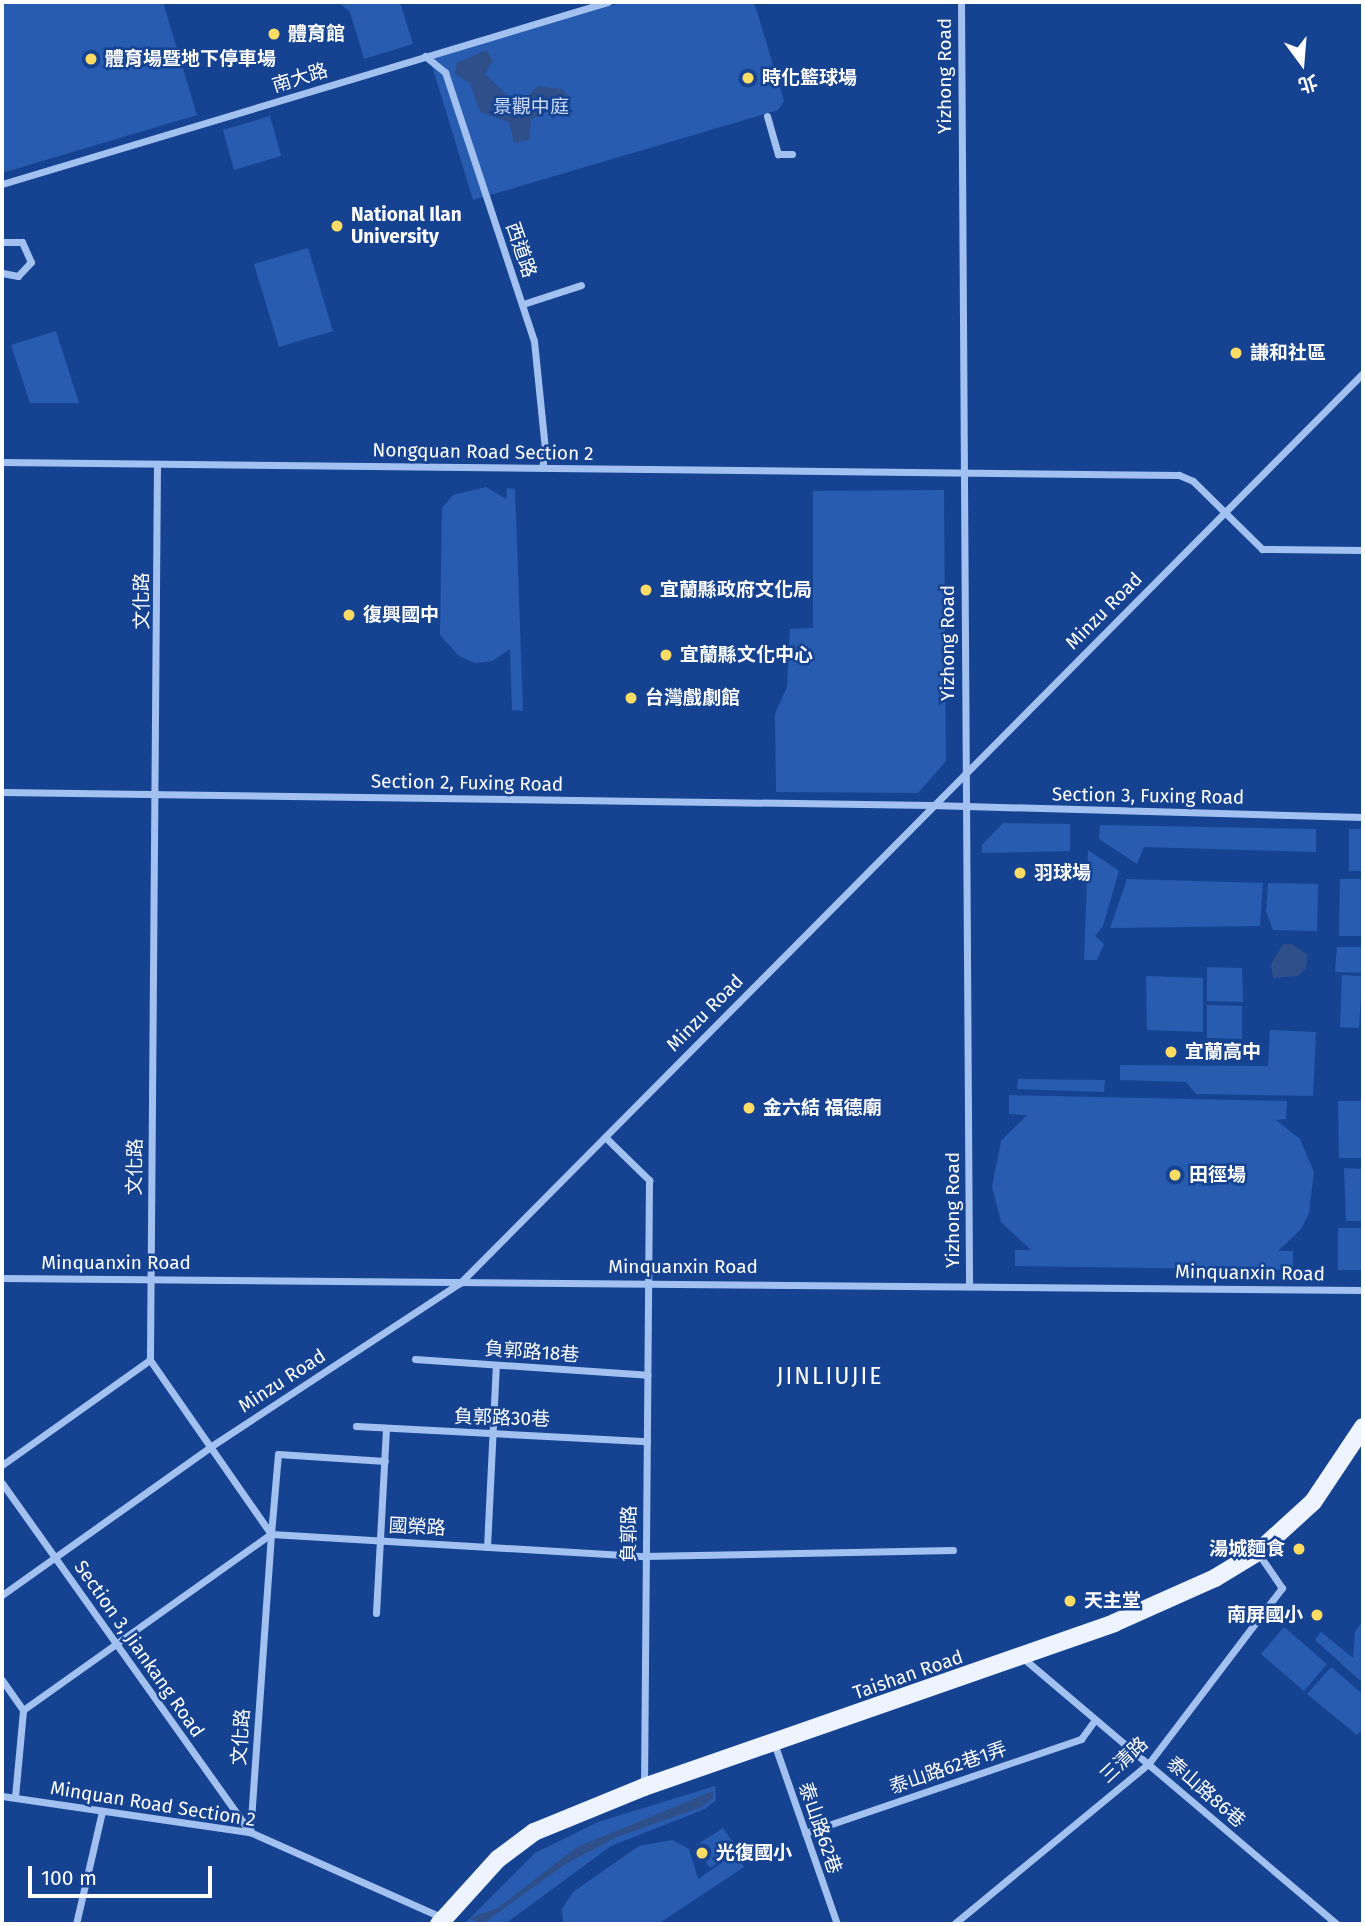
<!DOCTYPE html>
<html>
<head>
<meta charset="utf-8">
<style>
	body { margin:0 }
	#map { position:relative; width:1365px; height:1926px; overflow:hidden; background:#164391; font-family:"Fira Sans","Noto Sans TC",sans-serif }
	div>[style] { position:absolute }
	.green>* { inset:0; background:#285cb0 }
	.water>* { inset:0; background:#2e4f89 }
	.minor>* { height:7px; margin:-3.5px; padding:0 3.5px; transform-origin:3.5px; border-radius:3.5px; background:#a3c1f0 }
	.primary>* { height:18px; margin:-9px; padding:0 9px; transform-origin:9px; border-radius:9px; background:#edf3ff }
	.dots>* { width:19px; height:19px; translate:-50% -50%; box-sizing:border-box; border:4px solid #164391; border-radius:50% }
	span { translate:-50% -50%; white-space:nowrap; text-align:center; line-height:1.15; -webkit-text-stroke:5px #164391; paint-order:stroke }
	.poi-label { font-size:19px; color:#fff; font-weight:700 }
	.left { translate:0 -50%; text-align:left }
	.right { translate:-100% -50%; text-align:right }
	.street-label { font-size:19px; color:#fff }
	.park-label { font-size:19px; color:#caddfc }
	.quarter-label { font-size:23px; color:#fff; letter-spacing:2px }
	.frame { position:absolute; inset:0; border:4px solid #fff; pointer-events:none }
	.north { position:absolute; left:1267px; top:28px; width:70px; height:70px; -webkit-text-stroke:5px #164391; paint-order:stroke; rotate:164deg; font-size:19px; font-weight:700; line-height:28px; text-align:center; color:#fff }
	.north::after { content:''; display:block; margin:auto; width:24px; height:32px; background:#fff; clip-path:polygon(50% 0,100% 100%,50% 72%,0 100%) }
	.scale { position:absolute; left:28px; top:1866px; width:184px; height:32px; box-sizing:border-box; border:4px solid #fff; border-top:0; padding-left:9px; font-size:21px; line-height:24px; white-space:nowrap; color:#fff; -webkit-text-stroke:5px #164391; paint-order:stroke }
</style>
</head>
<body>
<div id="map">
	<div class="green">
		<div style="clip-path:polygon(2px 2px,163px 2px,197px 115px,2px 173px)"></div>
		<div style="clip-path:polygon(338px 2px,400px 2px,413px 44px,364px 59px,350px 12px)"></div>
		<div style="clip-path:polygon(623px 2px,754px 2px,784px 101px,778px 110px,473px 200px,430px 59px)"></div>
		<div style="clip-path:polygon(270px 116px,281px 156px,234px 170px,223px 130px)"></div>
		<div style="clip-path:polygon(308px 248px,333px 331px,279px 347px,254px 264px)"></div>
		<div style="clip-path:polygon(56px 331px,79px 403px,30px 403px,11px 345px)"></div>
		<div style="clip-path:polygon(486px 487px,506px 499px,507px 488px,515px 489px,523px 711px,512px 710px,510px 649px,492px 661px,475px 663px,459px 656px,440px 635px,442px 508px,453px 495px)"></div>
		<div style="clip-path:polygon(944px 490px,946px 761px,918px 793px,776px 792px,775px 714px,787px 687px,790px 629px,813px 628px,813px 491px)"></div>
		<div style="clip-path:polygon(1003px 823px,1070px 824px,1070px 851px,982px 853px,982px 845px)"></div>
		<div style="clip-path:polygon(1100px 825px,1316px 829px,1316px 852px,1144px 847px,1137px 864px,1099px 839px)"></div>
		<div style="clip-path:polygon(1349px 829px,1363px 829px,1363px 871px,1349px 871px)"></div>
		<div style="clip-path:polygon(1088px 850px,1119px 871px,1103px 926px,1095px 936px,1104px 944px,1097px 960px,1084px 960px)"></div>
		<div style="clip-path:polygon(1127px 879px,1263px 883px,1260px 926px,1110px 928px)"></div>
		<div style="clip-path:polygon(1340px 879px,1363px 879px,1363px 936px,1339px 936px)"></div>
		<div style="clip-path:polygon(1268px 883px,1318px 884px,1317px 931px,1273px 930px,1266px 911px)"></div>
		<div style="clip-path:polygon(1337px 947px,1363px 947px,1363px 973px,1335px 972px)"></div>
		<div style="clip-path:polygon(1207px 967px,1242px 968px,1243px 1002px,1207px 1001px)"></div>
		<div style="clip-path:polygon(1342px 975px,1362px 976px,1359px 1028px,1340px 1027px)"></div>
		<div style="clip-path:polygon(1146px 976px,1203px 978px,1203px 1032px,1147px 1030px)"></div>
		<div style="clip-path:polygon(1207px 1005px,1242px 1006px,1242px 1039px,1207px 1038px)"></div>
		<div style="clip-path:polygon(1270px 1030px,1316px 1032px,1313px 1096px,1196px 1094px,1186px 1082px,1120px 1080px,1120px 1065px,1268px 1066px)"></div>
		<div style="clip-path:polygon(1018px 1079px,1105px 1080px,1104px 1092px,1017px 1089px)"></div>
		<div style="clip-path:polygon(1009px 1095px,1287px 1101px,1286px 1119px,1276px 1120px,1300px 1139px,1314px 1172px,1309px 1213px,1301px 1229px,1278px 1251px,1293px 1251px,1293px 1270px,1015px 1266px,1015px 1250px,1031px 1250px,1001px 1222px,992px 1187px,1001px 1141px,1027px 1115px,1009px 1114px)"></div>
		<div style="clip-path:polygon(1338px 1101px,1363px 1101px,1363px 1158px,1339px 1158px)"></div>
		<div style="clip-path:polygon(1344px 1168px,1363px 1169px,1363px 1221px,1346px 1221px)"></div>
		<div style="clip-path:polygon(1338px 1228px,1363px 1228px,1363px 1270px,1338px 1270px)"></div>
		<div style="clip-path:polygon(1363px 1621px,1363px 1683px,1315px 1640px,1321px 1632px,1353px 1658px,1355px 1632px)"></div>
		<div style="clip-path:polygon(1284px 1627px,1327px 1664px,1304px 1691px,1261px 1654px)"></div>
		<div style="clip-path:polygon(1331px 1667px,1363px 1694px,1363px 1728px,1357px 1735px,1307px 1694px)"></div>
		<div style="clip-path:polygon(715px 1786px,716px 1800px,705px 1809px,611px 1846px,505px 1924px,464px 1924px,535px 1853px,598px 1822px)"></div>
		<div style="clip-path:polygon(723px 1828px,738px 1850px,710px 1868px,695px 1846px)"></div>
		<div style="clip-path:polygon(672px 1840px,689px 1849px,698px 1879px,735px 1854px,744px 1867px,658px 1924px,563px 1924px,562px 1909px,573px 1892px,639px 1846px)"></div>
	</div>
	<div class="water">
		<div style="clip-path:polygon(486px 50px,493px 61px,485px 74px,511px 99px,523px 101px,538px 86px,562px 89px,568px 95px,561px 105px,531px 119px,529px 140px,514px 143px,509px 122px,480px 112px,470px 83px,455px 74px,457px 63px)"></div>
		<div style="clip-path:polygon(1283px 944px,1292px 944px,1308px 955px,1306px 968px,1298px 976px,1273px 978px,1271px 964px)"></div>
		<div style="clip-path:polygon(713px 1791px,713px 1798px,702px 1807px,617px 1837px,567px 1863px,482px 1924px,469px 1918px,498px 1908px,577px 1847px)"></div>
	</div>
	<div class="minor">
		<div style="left:961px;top:2px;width:1282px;rotate:89.64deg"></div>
		<div style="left:425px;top:56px;width:26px;rotate:39deg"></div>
		<div style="left:445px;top:72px;width:283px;rotate:71.7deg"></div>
		<div style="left:534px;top:341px;width:110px;rotate:84.2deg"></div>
		<div style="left:545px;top:450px;width:18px;rotate:99deg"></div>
		<div style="left:767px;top:116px;width:40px;rotate:74deg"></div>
		<div style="left:778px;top:154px;width:14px"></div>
		<div style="left:2px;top:184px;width:633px;rotate:-16.72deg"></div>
		<div style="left:2px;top:242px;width:20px"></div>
		<div style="left:22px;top:242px;width:22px;rotate:66deg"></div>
		<div style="left:31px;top:262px;width:19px;rotate:133deg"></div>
		<div style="left:18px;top:276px;width:16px;rotate:-169deg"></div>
		<div style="left:523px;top:304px;width:61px;rotate:-18.1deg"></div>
		<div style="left:2px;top:462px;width:1177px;rotate:0.63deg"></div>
		<div style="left:1179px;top:475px;width:15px;rotate:23deg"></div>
		<div style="left:1193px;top:481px;width:97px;rotate:44.6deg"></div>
		<div style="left:1262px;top:549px;width:101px;rotate:0.6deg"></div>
		<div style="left:157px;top:464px;width:896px;rotate:90.45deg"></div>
		<div style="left:150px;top:1360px;width:212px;rotate:55.2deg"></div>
		<div style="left:271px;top:1534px;width:299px;rotate:94deg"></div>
		<div style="left:2px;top:792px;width:929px;rotate:0.8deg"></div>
		<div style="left:931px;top:805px;width:432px;rotate:1.6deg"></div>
		<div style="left:605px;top:1137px;width:62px;rotate:44.3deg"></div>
		<div style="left:649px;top:1180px;width:606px;rotate:90.47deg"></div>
		<div style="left:2px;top:1278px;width:1361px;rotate:0.51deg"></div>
		<div style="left:415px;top:1359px;width:233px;rotate:3.9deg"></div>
		<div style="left:356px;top:1426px;width:291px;rotate:3deg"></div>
		<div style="left:2px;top:1465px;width:181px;rotate:-35.4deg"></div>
		<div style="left:2px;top:1483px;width:428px;rotate:54.6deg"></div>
		<div style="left:271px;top:1534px;width:80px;rotate:-85deg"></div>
		<div style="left:278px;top:1454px;width:107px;rotate:3.7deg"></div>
		<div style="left:487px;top:1547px;width:182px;rotate:-87.2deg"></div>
		<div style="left:2px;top:1595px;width:255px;rotate:-35.4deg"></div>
		<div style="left:210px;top:1447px;width:299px;rotate:-33.3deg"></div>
		<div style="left:460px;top:1283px;width:1282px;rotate:-45.22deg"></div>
		<div style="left:376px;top:1613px;width:185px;rotate:-86.9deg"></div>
		<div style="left:1023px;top:1658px;width:412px;rotate:40.3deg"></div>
		<div style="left:2px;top:1680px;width:37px;rotate:55deg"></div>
		<div style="left:774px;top:1743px;width:192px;rotate:70.8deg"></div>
		<div style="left:2px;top:1796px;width:251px;rotate:8.3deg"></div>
		<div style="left:250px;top:1832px;width:211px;rotate:24deg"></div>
		<div style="left:15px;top:1797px;width:87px;rotate:-84.7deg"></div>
		<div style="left:23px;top:1710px;width:304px;rotate:-35.4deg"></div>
		<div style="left:271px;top:1534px;width:374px;rotate:3.4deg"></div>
		<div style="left:644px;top:1556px;width:309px;rotate:-1.1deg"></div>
		<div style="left:805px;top:1833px;width:292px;rotate:-18.8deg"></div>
		<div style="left:1081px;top:1739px;width:22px;rotate:-54deg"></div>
		<div style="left:76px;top:1924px;width:116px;rotate:-77deg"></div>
		<div style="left:954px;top:1924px;width:253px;rotate:-39.5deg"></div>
		<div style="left:1149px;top:1763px;width:220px;rotate:-52.8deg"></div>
		<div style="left:1282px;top:1588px;width:42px;rotate:-124.4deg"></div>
	</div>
	<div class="primary">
		<div style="left:439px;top:1924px;width:88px;rotate:-47.8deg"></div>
		<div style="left:498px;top:1859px;width:45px;rotate:-36.9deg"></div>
		<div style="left:534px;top:1832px;width:119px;rotate:-22.2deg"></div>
		<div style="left:644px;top:1787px;width:498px;rotate:-19.2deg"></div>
		<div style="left:1114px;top:1623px;width:111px;rotate:-24deg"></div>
		<div style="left:1215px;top:1578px;width:50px;rotate:-31.2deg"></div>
		<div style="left:1258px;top:1552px;width:74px;rotate:-42.3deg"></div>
		<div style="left:1313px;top:1502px;width:90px;rotate:-56.3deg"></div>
	</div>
	<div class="dots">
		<div style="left:274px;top:34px;background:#ffdc63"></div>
		<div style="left:91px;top:59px;background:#ffdc63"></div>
		<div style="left:748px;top:78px;background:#ffdc63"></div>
		<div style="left:337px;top:226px;background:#ffdc63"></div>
		<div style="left:1236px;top:353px;background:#ffdc63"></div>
		<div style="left:646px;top:590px;background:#ffdc63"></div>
		<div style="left:349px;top:615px;background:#ffdc63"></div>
		<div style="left:666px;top:655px;background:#ffdc63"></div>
		<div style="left:631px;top:698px;background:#ffdc63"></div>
		<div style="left:1020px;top:873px;background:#ffdc63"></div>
		<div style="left:1171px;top:1052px;background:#ffdc63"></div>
		<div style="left:749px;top:1108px;background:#ffdc63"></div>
		<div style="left:1175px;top:1175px;background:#ffdc63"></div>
		<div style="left:1299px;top:1549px;background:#ffdc63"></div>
		<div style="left:1070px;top:1601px;background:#ffdc63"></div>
		<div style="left:1317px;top:1615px;background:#ffdc63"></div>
		<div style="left:702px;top:1853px;background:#ffdc63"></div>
	</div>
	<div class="poi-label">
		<span class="left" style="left:288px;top:34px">體育館</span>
		<span class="left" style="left:105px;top:59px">體育場暨地下停車場</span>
		<span class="left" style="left:762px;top:78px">時化籃球場</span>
		<span class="left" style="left:351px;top:226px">National Ilan<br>University</span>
		<span class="left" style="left:1250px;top:353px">謙和社區</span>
		<span class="left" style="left:660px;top:590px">宜蘭縣政府文化局</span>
		<span class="left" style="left:363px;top:615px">復興國中</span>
		<span class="left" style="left:680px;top:655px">宜蘭縣文化中心</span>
		<span class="left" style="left:645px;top:698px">台灣戲劇館</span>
		<span class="left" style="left:1034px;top:873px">羽球場</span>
		<span class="left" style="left:1185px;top:1052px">宜蘭高中</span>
		<span class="left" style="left:763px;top:1108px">金六結 福德廟</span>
		<span class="left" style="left:1189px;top:1175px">田徑場</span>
		<span class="right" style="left:1285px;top:1549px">湯城麵食</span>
		<span class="left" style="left:1084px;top:1601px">天主堂</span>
		<span class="right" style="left:1303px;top:1615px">南屏國小</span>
		<span class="left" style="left:716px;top:1853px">光復國小</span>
	</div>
	<div class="street-label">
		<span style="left:945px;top:76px;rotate:-90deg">Yizhong Road</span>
		<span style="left:300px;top:78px;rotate:-17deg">南大路</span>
		<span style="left:521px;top:250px;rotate:71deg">西道路</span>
		<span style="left:483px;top:452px;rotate:1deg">Nongquan Road Section 2</span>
		<span style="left:142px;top:601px;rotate:-90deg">文化路</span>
		<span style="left:1104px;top:611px;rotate:-45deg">Minzu Road</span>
		<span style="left:948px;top:643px;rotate:-90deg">Yizhong Road</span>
		<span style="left:467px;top:783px;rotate:1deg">Section 2, Fuxing Road</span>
		<span style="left:1148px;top:796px;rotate:1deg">Section 3, Fuxing Road</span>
		<span style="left:705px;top:1013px;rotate:-45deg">Minzu Road</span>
		<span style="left:135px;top:1167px;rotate:-89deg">文化路</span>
		<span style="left:953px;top:1210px;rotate:-90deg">Yizhong Road</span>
		<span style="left:116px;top:1263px">Minquanxin Road</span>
		<span style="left:683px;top:1267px">Minquanxin Road</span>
		<span style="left:1250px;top:1273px;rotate:1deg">Minquanxin Road</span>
		<span style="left:532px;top:1352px;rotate:4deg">負郭路18巷</span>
		<span style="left:282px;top:1381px;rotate:-33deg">Minzu Road</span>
		<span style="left:502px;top:1418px;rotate:2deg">負郭路30巷</span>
		<span style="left:417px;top:1527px;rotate:3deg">國榮路</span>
		<span style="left:629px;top:1534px;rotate:-89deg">負郭路</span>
		<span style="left:139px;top:1649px;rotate:55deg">Section 3, Jiankang Road</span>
		<span style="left:908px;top:1675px;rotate:-19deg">Taishan Road</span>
		<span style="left:241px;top:1737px;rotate:-86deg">文化路</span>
		<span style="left:1124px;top:1760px;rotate:-43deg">三清路</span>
		<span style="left:948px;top:1768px;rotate:-19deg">泰山路62巷1弄</span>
		<span style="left:1206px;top:1792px;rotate:41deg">泰山路86巷</span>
		<span style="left:153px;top:1804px;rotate:9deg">Minquan Road Section 2</span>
		<span style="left:820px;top:1828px;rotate:71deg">泰山路62巷</span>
	</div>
	<div class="park-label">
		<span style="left:531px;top:107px">景觀中庭</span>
	</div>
	<div class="quarter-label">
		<span style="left:830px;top:1376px">JINLIUJIE</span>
	</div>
	<div class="frame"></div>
	<div class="north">北</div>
	<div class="scale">100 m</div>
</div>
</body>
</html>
